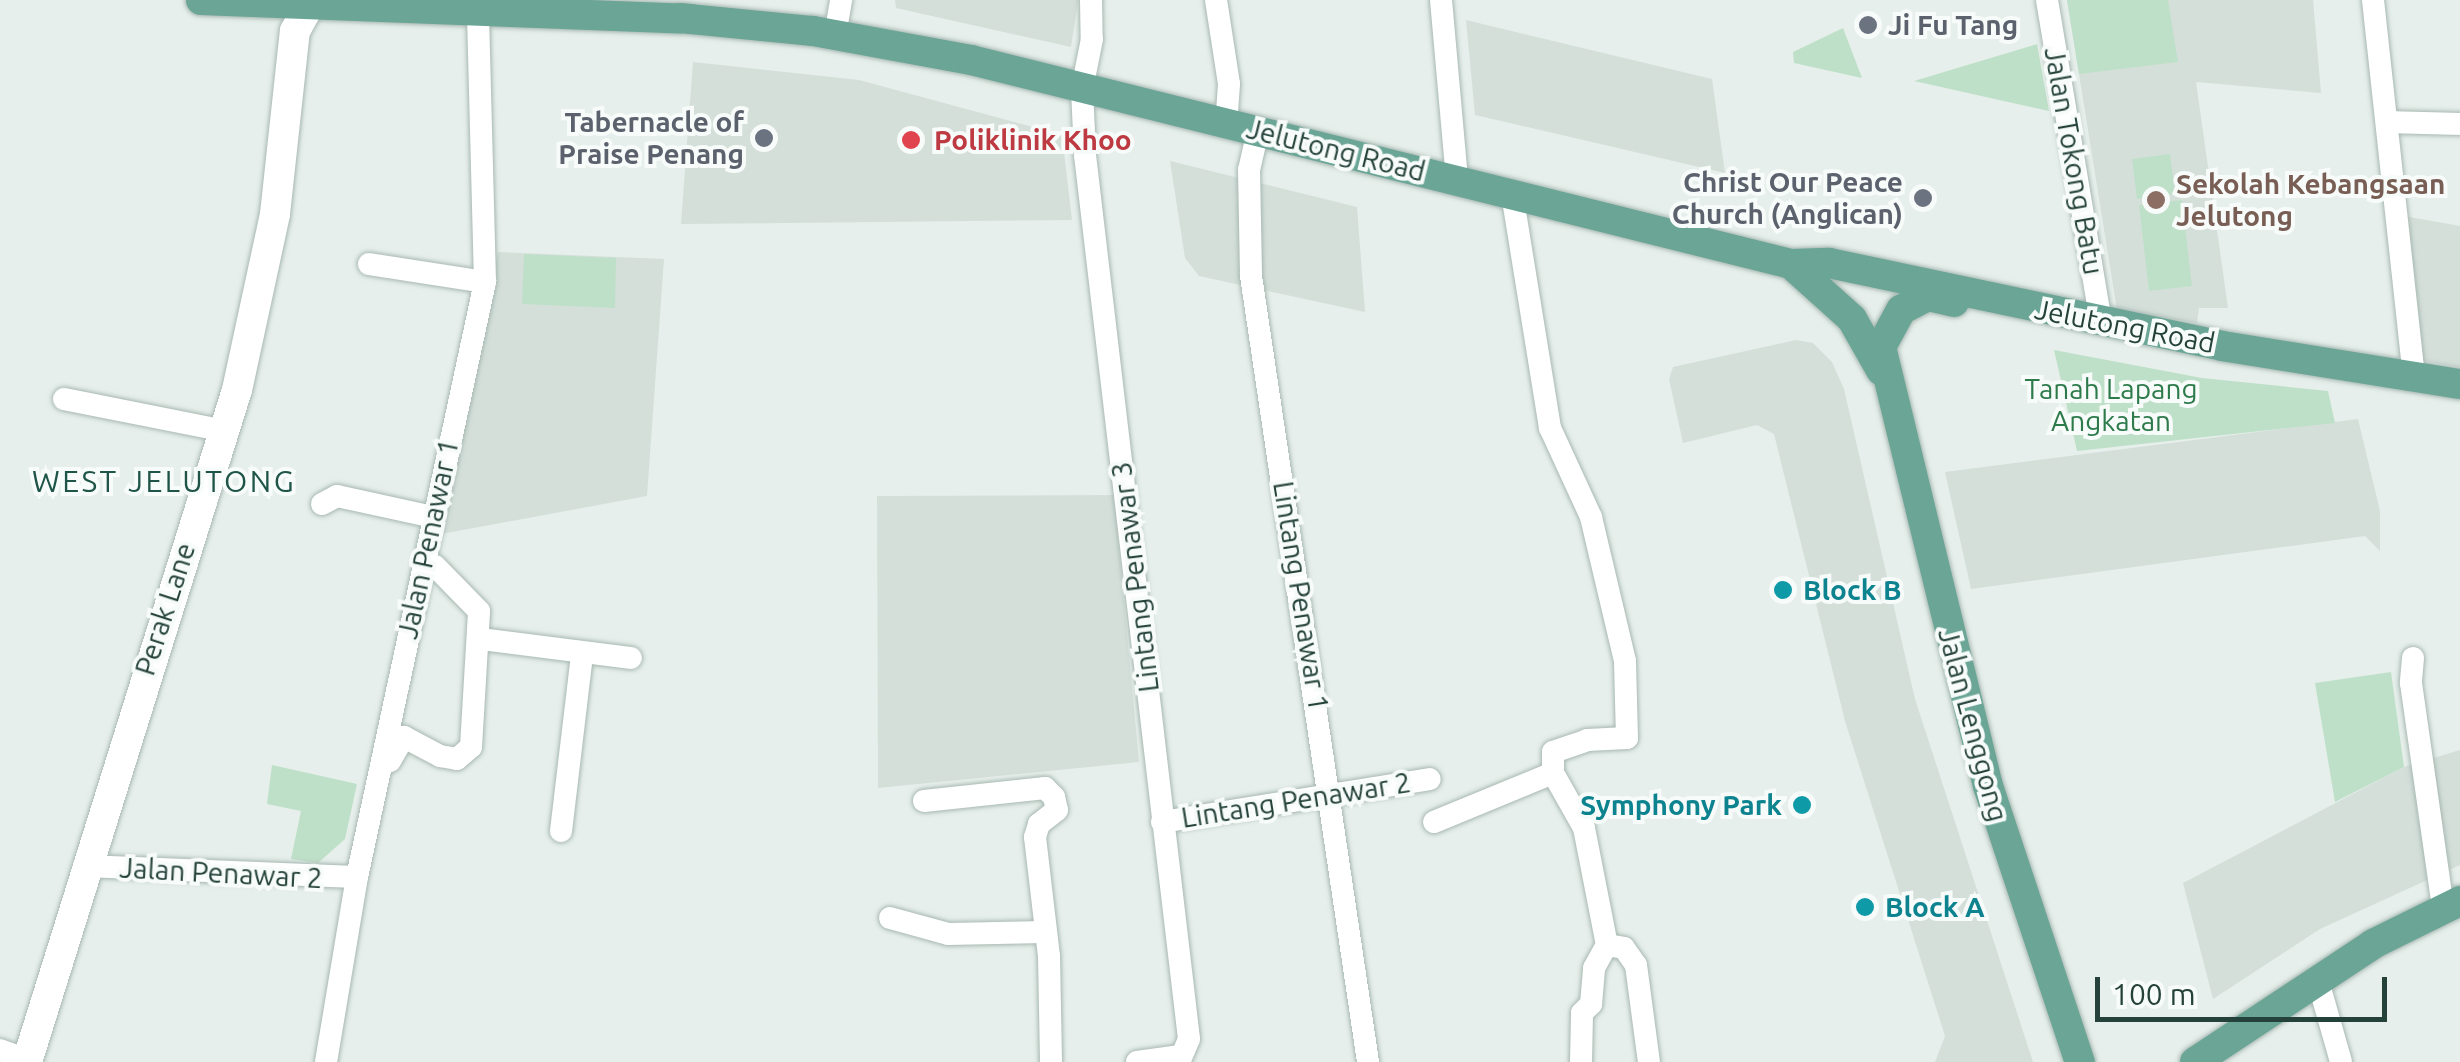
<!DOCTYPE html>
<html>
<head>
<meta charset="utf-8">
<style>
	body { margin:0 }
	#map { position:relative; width:2460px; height:1062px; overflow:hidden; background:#e6efeb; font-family:Ubuntu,sans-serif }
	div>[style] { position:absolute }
	.built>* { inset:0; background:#d4dfda }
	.green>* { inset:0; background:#bfe0c8 }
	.roads { filter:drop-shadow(0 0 2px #a8b8b2) drop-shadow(0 0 2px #a8b8b2) }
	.minor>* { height:22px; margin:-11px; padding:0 11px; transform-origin:11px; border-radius:11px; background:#fff }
	.tertiary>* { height:30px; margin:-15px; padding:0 15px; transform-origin:15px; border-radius:15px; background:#fff }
	.primary>* { height:30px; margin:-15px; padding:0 15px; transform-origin:15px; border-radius:15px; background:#6aa596 }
	.dots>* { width:28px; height:28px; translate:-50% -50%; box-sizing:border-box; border:5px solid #f7fbf9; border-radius:50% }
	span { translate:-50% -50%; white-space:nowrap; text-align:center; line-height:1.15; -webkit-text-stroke:8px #f7fbf9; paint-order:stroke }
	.worship-label { font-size:28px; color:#5b616d; font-weight:700 }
	.left { translate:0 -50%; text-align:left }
	.right { translate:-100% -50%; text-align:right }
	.health-label { font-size:28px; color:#be3a42; font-weight:700 }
	.street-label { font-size:28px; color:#24423a }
	.education-label { font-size:28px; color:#785e54; font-weight:700 }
	.park-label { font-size:28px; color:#2d7a4b }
	.culture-label { font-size:28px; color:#0d838f; font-weight:700 }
	.neighbourhood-label { font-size:30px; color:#1f5548; letter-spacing:2.5px }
	.scale { position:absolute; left:2095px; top:977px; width:292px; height:45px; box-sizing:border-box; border:5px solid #24423a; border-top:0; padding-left:12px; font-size:30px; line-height:35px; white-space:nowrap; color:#24423a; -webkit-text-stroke:8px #f7fbf9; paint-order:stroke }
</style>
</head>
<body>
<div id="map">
	<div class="built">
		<div style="clip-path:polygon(895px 0,1078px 0,1078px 2px,1071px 47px,896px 8px)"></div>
		<div style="clip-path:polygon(2067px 0,2313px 0,2321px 93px,2196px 82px,2228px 308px,2199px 308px,2197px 323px,2117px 310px)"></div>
		<div style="clip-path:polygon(1466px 20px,1712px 79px,1725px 173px,1475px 115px)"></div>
		<div style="clip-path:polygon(693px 62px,859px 80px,1062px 135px,1072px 220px,681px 224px)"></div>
		<div style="clip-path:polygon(1170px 161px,1357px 207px,1365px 312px,1199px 276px,1185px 258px)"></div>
		<div style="clip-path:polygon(2387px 213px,2460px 226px,2460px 367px,2402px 357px)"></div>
		<div style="clip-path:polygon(498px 252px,664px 259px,647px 496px,441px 534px)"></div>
		<div style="clip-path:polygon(1796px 340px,1813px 343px,1832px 362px,1844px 389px,1915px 699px,2033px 1062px,1935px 1062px,1945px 1036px,1845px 721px,1774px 434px,1757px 425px,1683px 443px,1669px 379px,1673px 367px)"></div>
		<div style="clip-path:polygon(2358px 419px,2380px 511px,2380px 551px,2365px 536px,1971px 589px,1945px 472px)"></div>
		<div style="clip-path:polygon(1114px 495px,1139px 762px,878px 788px,877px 496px)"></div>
		<div style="clip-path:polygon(2460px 750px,2460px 865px,2320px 929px,2213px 999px,2183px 883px,2404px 767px)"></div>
	</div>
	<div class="green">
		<div style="clip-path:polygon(2067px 0,2168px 0,2178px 62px,2079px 74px)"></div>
		<div style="clip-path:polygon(1843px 28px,1862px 78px,1794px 63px,1793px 52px)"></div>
		<div style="clip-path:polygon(2037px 44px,2049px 111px,1914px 81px)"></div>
		<div style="clip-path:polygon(2170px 154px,2175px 194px,2137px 199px,2132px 159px)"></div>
		<div style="clip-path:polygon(2182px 200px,2192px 286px,2149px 291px,2139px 205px)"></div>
		<div style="clip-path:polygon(524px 254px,616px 258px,615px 308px,522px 304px)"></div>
		<div style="clip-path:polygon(2054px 350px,2202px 378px,2328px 391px,2335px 423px,2077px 451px)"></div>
		<div style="clip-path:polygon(2391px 672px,2404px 767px,2335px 802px,2315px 683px)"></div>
		<div style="clip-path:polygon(272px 765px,357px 784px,345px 839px,318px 863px,291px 859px,301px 811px,267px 804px)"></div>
	</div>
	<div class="roads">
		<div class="minor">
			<div style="left:1091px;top:0;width:39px;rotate:89deg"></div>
			<div style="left:1092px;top:39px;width:51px;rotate:101.3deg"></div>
			<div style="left:1082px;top:89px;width:66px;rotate:87.4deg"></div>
			<div style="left:1085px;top:155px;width:890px;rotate:83.29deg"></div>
			<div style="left:1189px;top:1039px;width:25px;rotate:113deg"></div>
			<div style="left:1216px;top:0;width:85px;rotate:81.2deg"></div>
			<div style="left:1229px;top:84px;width:39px;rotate:94deg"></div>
			<div style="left:1441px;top:0;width:181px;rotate:84.9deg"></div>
			<div style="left:2047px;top:0;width:326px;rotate:80.5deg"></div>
			<div style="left:2373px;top:0;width:379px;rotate:83.8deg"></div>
			<div style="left:835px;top:35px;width:36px;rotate:-80deg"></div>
			<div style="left:2387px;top:122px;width:73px;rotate:1.6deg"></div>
			<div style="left:1258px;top:131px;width:40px;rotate:103deg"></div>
			<div style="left:1249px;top:170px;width:106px;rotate:88.9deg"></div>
			<div style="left:1251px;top:276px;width:795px;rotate:81.53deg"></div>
			<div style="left:369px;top:264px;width:117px;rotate:8.8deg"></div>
			<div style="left:64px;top:399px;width:165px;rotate:11.2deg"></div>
			<div style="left:322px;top:504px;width:17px;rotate:-28deg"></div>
			<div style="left:337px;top:496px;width:98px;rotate:12.3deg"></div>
			<div style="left:481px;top:639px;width:151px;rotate:7.2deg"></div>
			<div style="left:2413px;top:658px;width:25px;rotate:95deg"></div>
			<div style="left:2411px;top:683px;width:227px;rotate:81.9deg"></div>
			<div style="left:390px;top:761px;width:28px;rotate:-60deg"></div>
			<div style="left:404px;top:737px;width:41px;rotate:27.8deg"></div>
			<div style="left:440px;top:756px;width:17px;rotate:10deg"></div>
			<div style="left:457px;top:759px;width:18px;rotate:-41deg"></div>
			<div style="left:471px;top:747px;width:136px;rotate:-86.6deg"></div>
			<div style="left:479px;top:611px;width:63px;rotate:-134.4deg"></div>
			<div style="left:1553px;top:773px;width:63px;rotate:60.6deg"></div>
			<div style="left:1584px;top:828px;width:119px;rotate:78.9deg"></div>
			<div style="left:1607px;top:945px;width:17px;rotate:10deg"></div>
			<div style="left:1624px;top:948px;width:21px;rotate:55deg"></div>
			<div style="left:1636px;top:965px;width:98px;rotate:82.4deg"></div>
			<div style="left:924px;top:801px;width:122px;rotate:-6.1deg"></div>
			<div style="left:1045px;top:788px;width:13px;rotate:45deg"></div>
			<div style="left:1054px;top:797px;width:13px;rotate:77deg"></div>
			<div style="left:1057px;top:810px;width:23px;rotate:142deg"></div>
			<div style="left:1039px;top:824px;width:14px;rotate:107deg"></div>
			<div style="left:1035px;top:837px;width:120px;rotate:83.3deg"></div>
			<div style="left:1049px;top:956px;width:106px;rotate:88.9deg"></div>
			<div style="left:1162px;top:822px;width:271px;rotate:-9.1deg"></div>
			<div style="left:1434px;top:822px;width:129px;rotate:-22.4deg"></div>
			<div style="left:1553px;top:773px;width:21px;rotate:-90deg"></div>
			<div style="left:1553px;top:752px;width:36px;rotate:-19deg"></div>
			<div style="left:1587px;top:740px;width:40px;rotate:-2.9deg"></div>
			<div style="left:1627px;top:738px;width:77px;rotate:-91.5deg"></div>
			<div style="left:1625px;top:661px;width:148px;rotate:-103.3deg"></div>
			<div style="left:1591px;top:517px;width:98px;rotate:-114.7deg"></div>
			<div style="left:1550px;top:428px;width:237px;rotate:-99.2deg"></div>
			<div style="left:561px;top:831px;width:177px;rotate:-83.2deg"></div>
			<div style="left:84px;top:866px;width:273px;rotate:2.3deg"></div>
			<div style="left:890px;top:918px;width:60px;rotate:15.4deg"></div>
			<div style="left:948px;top:934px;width:97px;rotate:-1.2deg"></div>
			<div style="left:2318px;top:981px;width:84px;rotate:74.1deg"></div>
			<div style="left:0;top:1050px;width:29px;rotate:20deg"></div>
			<div style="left:326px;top:1062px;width:188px;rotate:-80.5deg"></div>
			<div style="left:357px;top:877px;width:609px;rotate:-77.86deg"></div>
			<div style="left:485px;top:282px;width:269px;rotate:-91.5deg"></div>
			<div style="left:1137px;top:1062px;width:42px;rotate:-8.1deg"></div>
			<div style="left:1581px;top:1062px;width:49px;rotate:-88.8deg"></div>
			<div style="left:1582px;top:1013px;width:13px;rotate:-45deg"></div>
			<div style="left:1591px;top:1004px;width:36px;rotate:-85deg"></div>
			<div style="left:1594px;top:968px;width:26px;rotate:-61deg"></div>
		</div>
		<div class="tertiary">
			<div style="left:27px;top:1062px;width:704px;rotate:-72.65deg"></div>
			<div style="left:237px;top:390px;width:180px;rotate:-77.8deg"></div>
			<div style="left:275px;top:214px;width:184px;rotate:-83.8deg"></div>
			<div style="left:295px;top:31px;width:26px;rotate:-61deg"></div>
		</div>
		<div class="primary">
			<div style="left:201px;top:0;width:479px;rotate:2.2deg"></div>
			<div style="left:680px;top:18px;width:134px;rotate:5.6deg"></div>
			<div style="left:813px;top:31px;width:161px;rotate:10.4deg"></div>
			<div style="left:971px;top:60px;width:845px;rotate:13.97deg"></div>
			<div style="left:1791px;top:264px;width:38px;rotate:-2deg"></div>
			<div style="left:1829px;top:263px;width:402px;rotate:11.9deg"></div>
			<div style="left:2222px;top:346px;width:241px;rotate:9.1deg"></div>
			<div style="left:1791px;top:264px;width:82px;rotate:42deg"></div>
			<div style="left:1852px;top:319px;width:59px;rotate:60.4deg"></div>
			<div style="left:1954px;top:302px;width:27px;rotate:-167deg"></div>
			<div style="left:1928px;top:296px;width:30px;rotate:153deg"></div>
			<div style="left:1901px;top:310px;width:42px;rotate:118.4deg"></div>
			<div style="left:1881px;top:347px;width:452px;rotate:76.3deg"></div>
			<div style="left:1988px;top:786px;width:291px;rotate:71.6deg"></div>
			<div style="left:2195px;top:1062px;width:214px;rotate:-33.5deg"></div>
			<div style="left:2373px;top:944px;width:97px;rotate:-26.3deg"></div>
		</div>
	</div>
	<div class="dots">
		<div style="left:1868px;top:25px;background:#6b7280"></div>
		<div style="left:764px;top:138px;background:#6b7280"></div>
		<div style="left:911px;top:140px;background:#e0444e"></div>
		<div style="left:1923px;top:198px;background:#6b7280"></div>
		<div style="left:2156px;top:200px;background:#8d6e63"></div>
		<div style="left:1783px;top:590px;background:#0f9aa8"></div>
		<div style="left:1802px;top:805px;background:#0f9aa8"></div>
		<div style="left:1865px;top:907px;background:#0f9aa8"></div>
	</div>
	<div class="worship-label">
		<span class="left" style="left:1888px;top:25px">Ji Fu Tang</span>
		<span class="right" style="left:744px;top:138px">Tabernacle of<br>Praise Penang</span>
		<span class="right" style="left:1903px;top:198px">Christ Our Peace<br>Church (Anglican)</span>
	</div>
	<div class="health-label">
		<span class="left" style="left:934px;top:140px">Poliklinik Khoo</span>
	</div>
	<div class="street-label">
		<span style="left:1336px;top:150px;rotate:14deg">Jelutong Road</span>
		<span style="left:2074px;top:161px;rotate:80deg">Jalan Tokong Batu</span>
		<span style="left:2125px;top:326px;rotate:11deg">Jelutong Road</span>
		<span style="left:428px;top:539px;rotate:-78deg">Jalan Penawar 1</span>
		<span style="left:1135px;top:577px;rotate:-97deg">Lintang Penawar 3</span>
		<span style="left:1301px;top:596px;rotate:81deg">Lintang Penawar 1</span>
		<span style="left:165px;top:609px;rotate:-72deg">Perak Lane</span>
		<span style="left:1973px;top:725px;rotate:75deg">Jalan Lenggong</span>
		<span style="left:1296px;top:800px;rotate:-9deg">Lintang Penawar 2</span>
		<span style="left:221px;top:873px;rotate:3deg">Jalan Penawar 2</span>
	</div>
	<div class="education-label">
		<span class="left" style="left:2176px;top:200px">Sekolah Kebangsaan<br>Jelutong</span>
	</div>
	<div class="park-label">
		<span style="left:2111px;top:405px">Tanah Lapang<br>Angkatan</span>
	</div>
	<div class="culture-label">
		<span class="left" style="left:1803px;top:590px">Block B</span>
		<span class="right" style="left:1782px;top:805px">Symphony Park</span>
		<span class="left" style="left:1885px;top:907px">Block A</span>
	</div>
	<div class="neighbourhood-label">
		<span style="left:164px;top:481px">WEST JELUTONG</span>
	</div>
	<div class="scale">100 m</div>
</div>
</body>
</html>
